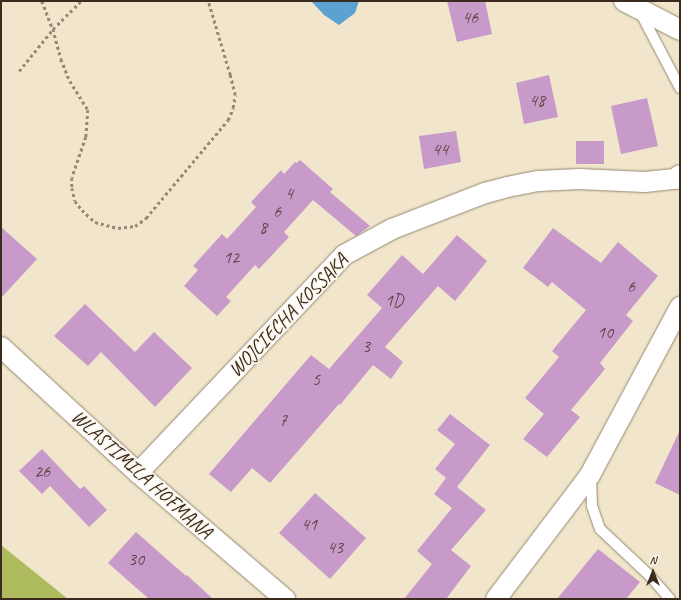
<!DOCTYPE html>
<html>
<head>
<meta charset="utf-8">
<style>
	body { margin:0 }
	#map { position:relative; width:681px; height:600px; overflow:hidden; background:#f1e6cb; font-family:Caveat,sans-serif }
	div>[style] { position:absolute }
	.green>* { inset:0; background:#adbb5e }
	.water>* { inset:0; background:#5ba2d1 }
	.building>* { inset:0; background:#c89ac9 }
	.path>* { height:2.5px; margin-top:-1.25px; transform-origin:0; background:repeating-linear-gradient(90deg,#968874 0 3px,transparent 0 6px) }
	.roads { filter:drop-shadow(0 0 1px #968874) drop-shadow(0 0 1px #968874) }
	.service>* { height:10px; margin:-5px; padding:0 5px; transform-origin:5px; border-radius:5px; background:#fff }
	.minor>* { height:20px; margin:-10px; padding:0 10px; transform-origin:10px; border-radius:10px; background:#fff }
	span { translate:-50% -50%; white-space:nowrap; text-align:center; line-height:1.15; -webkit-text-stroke:3.5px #fbf7ec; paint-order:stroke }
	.number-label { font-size:18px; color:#5e4649 }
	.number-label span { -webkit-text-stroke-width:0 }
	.street-label { font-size:20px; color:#3b2a1e }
	.frame { position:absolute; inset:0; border:2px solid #3b2a1e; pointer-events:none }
	.north { position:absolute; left:633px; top:552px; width:40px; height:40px; -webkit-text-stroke:3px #fbf7ec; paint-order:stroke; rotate:0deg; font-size:11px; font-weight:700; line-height:16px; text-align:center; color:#3b2a1e }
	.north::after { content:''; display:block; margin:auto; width:14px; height:18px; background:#3b2a1e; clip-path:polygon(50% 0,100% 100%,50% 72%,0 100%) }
</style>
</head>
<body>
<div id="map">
	<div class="green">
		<div style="clip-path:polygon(1px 545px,68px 599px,1px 599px)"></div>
	</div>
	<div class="water">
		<div style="clip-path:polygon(311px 1px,359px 1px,355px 13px,339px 25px,324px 15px)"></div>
	</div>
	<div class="building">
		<div style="clip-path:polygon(447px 1px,485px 1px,492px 34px,457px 42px)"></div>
		<div style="clip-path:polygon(549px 75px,558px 117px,524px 124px,516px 83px)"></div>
		<div style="clip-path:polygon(647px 98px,658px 146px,621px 154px,611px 106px)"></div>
		<div style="clip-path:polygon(456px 131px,461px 162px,424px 169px,419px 136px)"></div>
		<div style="clip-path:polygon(576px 141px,604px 141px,604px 164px,576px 164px)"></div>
		<div style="clip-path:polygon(300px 160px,333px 189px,330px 192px,370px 226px,356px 236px,313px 200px,284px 232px,289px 237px,259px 269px,255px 265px,226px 297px,231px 301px,217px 316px,184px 286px,198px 270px,193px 266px,222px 234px,227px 239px,256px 207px,251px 202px,281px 170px,284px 174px,295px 162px,297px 163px)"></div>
		<div style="clip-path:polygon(1px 227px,37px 259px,1px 298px)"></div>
		<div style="clip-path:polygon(553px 228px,601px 263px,618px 242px,658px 276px,626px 315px,633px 321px,600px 363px,605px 369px,571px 410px,580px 417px,547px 457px,523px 439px,544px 414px,525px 398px,559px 357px,552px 351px,586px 310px,552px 282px,548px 287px,523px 268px)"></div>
		<div style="clip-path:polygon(457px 235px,487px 261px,455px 301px,438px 286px,385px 347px,403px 362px,391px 379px,373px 365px,340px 405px,339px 404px,270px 483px,252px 468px,231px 492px,209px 474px,311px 355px,329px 369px,382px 308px,367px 295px,402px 255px,423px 274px)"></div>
		<div style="clip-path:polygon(85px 304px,135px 352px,154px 332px,192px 368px,155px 407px,101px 352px,88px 366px,54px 336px)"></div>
		<div style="clip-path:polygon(450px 414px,490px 445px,457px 487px,486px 510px,451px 550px,471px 566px,446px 599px,404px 599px,432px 564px,417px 551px,452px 508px,434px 494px,446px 478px,435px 469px,455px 444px,437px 430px)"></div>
		<div style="clip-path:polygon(680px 430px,680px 495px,655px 483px)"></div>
		<div style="clip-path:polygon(42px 449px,80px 489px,84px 486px,107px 510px,89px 527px,50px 486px,42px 494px,19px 471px)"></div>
		<div style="clip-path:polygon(315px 493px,366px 538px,330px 579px,279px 533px)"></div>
		<div style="clip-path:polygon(136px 532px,186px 576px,187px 575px,213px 599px,149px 599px,108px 563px)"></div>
		<div style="clip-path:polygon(598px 549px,640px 582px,626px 599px,557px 599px)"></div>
	</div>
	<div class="path">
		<div style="left:42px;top:1px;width:30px;rotate:69deg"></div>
		<div style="left:53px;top:29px;width:31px;rotate:75deg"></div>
		<div style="left:61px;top:59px;width:24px;rotate:68deg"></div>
		<div style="left:70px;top:81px;width:34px;rotate:58deg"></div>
		<div style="left:88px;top:110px;width:27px;rotate:94deg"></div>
		<div style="left:86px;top:137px;width:43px;rotate:108.9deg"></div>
		<div style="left:72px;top:178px;width:10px;rotate:90deg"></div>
		<div style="left:72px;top:188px;width:13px;rotate:77deg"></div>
		<div style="left:75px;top:201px;width:11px;rotate:52deg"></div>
		<div style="left:82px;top:210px;width:18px;rotate:43deg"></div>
		<div style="left:95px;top:222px;width:24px;rotate:15deg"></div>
		<div style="left:118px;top:228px;width:17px;rotate:-7deg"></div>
		<div style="left:135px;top:226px;width:14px;rotate:-36deg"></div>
		<div style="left:146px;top:218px;width:128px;rotate:-50.1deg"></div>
		<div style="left:228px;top:120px;width:13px;rotate:-67deg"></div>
		<div style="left:233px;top:108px;width:13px;rotate:-81deg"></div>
		<div style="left:235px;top:95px;width:21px;rotate:-104deg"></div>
		<div style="left:230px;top:75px;width:77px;rotate:-106.6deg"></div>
		<div style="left:19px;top:71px;width:54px;rotate:-51deg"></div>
		<div style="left:53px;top:29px;width:40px;rotate:-45deg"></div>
	</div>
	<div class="roads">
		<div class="service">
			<div style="left:640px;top:12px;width:86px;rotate:62.2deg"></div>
			<div style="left:591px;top:477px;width:29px;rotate:88deg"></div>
			<div style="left:592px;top:506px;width:24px;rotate:71deg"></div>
			<div style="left:600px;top:529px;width:69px;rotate:43.2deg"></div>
			<div style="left:650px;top:576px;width:30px;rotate:49deg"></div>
		</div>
		<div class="minor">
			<div style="left:624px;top:1px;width:63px;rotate:27.4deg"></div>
			<div style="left:1px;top:347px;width:186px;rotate:42.6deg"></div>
			<div style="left:138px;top:473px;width:194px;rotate:40.6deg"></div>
			<div style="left:138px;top:473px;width:300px;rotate:-46.6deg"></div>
			<div style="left:344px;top:255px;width:55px;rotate:-28.4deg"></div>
			<div style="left:392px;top:229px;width:100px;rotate:-21.2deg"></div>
			<div style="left:485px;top:193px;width:23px;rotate:-15deg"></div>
			<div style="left:507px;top:187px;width:32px;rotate:-11deg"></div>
			<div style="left:538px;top:181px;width:41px;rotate:-2.8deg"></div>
			<div style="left:579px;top:179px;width:66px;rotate:2.6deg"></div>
			<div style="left:645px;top:182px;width:30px;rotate:-6deg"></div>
			<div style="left:675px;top:179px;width:6px;rotate:-39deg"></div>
			<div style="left:496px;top:599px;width:156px;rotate:-52.8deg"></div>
			<div style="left:590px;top:475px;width:191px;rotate:-61.8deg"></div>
		</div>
	</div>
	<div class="number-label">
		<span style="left:470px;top:17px">46</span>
		<span style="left:537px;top:100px">48</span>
		<span style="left:440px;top:149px">44</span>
		<span style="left:289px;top:193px">4</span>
		<span style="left:277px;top:211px">6</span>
		<span style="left:263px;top:227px">8</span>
		<span style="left:231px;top:257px">12</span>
		<span style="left:631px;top:286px">6</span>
		<span style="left:394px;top:300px">1D</span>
		<span style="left:605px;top:332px">10</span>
		<span style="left:366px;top:346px">3</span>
		<span style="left:316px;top:379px">5</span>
		<span style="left:283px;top:420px">7</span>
		<span style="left:42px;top:471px">26</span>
		<span style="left:309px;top:524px">41</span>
		<span style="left:335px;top:547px">43</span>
		<span style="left:136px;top:559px">30</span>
	</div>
	<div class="street-label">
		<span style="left:288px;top:315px;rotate:-46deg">WOJCIECHA KOSSAKA</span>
		<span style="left:142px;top:474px;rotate:42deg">WLASTIMILA HOFMANA</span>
	</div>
	<div class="frame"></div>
	<div class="north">N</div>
</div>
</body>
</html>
